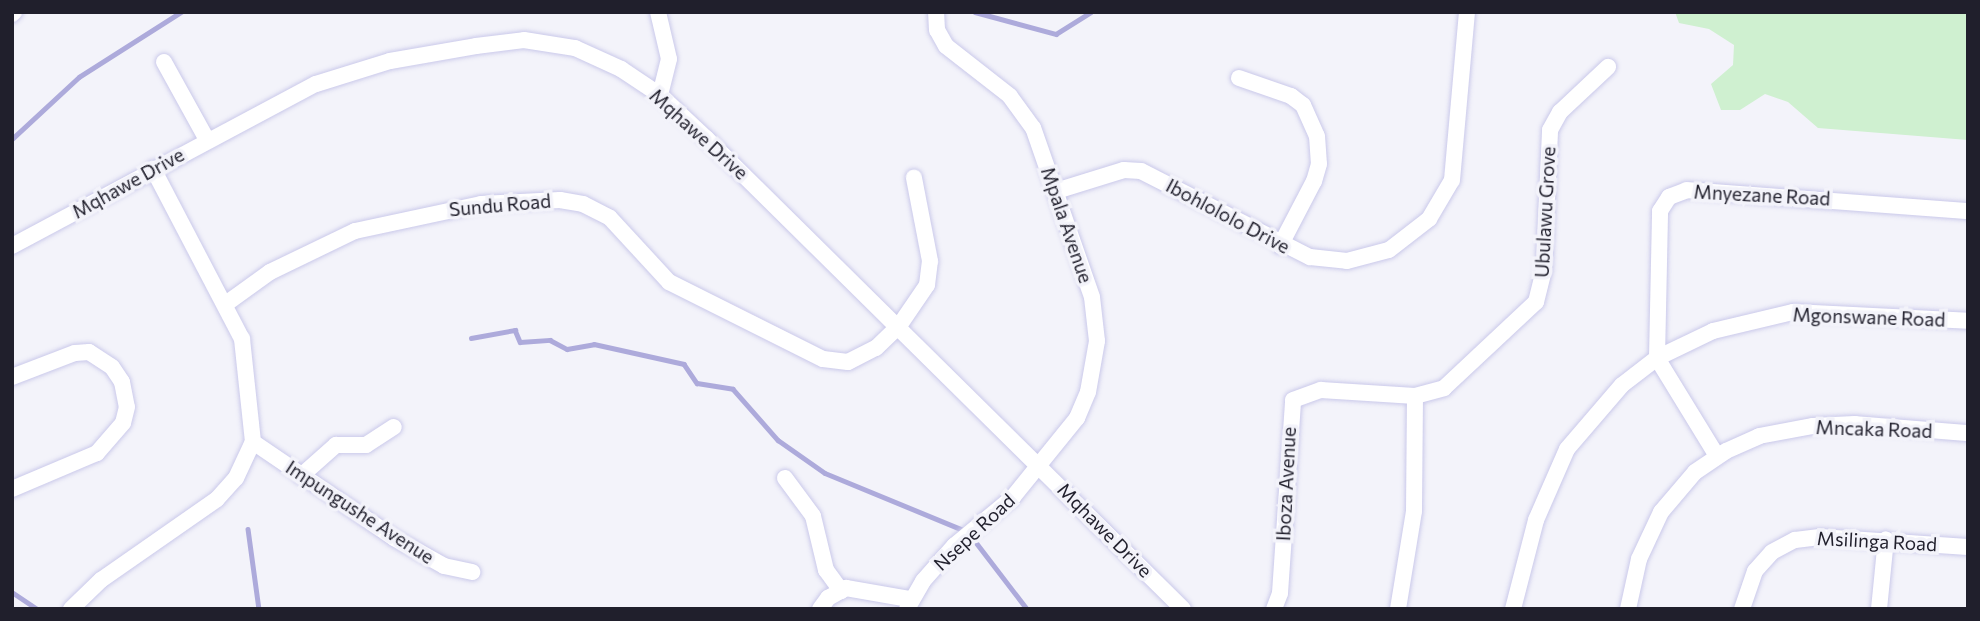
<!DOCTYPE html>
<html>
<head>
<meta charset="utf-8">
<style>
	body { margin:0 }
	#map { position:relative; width:1980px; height:621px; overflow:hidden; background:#f3f3fa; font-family:Commissioner,sans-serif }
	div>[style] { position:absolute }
	.green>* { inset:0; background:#cff0d0 }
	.stream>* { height:4.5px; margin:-2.25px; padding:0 2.25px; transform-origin:2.25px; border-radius:2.25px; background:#adaadb }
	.roads { filter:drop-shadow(0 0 2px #cac9ea) drop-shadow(0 0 2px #cac9ea) }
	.minor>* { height:16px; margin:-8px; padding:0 8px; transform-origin:8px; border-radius:8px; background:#fff }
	span { translate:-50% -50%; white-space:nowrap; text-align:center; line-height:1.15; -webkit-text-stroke:7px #f3f3fa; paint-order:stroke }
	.street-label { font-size:19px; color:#201f2c }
	.frame { position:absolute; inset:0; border:14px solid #201f2c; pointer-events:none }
</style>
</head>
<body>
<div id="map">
	<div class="green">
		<div style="clip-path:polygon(1675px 12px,1968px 12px,1968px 140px,1818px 128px,1788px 102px,1765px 94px,1740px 110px,1721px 110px,1711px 84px,1733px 65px,1734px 45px,1709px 29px,1679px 23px)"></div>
	</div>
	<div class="stream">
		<div style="left:975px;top:12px;width:84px;rotate:15.2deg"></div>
		<div style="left:1056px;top:34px;width:41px;rotate:-32.2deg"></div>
		<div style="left:12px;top:139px;width:91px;rotate:-42.8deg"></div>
		<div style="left:79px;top:77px;width:121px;rotate:-32.5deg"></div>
		<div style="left:471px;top:338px;width:45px;rotate:-10.3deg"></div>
		<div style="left:515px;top:330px;width:13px;rotate:67deg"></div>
		<div style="left:520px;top:342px;width:30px;rotate:-4deg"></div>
		<div style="left:550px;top:340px;width:19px;rotate:28deg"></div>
		<div style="left:567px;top:349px;width:27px;rotate:-10deg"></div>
		<div style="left:594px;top:344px;width:92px;rotate:12.5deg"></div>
		<div style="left:684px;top:364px;width:23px;rotate:56deg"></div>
		<div style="left:697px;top:383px;width:36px;rotate:9deg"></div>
		<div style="left:733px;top:389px;width:68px;rotate:48.6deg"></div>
		<div style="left:778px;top:440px;width:57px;rotate:35.1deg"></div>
		<div style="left:825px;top:473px;width:152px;rotate:22.4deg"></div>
		<div style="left:248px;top:529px;width:81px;rotate:82.2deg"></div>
		<div style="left:972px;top:537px;width:91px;rotate:52.6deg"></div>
		<div style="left:12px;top:592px;width:30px;rotate:34deg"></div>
	</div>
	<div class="roads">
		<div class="minor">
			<div style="left:658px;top:12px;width:48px;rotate:76.8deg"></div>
			<div style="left:669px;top:59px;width:37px;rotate:104deg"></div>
			<div style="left:12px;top:14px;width:3px;rotate:-45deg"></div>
			<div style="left:164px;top:62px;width:89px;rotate:61.1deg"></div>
			<div style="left:1239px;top:78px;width:55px;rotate:19.1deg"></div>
			<div style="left:1291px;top:96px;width:15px;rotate:37deg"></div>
			<div style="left:1303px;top:105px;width:34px;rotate:66deg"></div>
			<div style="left:1317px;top:136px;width:28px;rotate:86deg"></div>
			<div style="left:1319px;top:164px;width:18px;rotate:106deg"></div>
			<div style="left:1314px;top:181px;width:73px;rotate:117.6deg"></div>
			<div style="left:1056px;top:191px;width:71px;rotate:-17.2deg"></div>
			<div style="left:1124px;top:170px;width:17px;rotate:3deg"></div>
			<div style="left:1141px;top:171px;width:190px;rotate:27deg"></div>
			<div style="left:1310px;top:257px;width:37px;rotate:6deg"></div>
			<div style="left:1347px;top:261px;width:43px;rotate:-14.7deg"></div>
			<div style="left:1389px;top:250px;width:51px;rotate:-37.8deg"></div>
			<div style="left:1429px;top:219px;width:45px;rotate:-59.5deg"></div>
			<div style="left:1452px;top:180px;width:169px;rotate:-84.9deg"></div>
			<div style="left:12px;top:246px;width:344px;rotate:-28.1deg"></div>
			<div style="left:316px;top:84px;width:77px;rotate:-17.3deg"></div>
			<div style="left:390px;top:61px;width:87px;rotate:-9.9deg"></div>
			<div style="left:476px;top:46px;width:48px;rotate:-7.1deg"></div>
			<div style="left:524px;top:40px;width:52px;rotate:8.9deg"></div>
			<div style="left:575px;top:48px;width:51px;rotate:24.5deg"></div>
			<div style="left:621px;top:69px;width:47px;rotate:33.7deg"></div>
			<div style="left:660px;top:95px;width:63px;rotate:43.1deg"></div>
			<div style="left:706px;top:138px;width:670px;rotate:44.64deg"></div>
			<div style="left:227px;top:303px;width:53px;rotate:-35.8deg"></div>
			<div style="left:270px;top:272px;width:94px;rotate:-25.8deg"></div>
			<div style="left:355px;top:231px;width:129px;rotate:-12.1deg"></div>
			<div style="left:481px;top:204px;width:79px;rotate:-2.9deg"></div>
			<div style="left:560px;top:200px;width:23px;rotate:10deg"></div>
			<div style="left:583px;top:204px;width:30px;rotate:27deg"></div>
			<div style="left:610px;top:218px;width:87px;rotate:47.3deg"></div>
			<div style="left:669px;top:282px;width:172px;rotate:26.6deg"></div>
			<div style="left:823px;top:359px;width:25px;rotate:7deg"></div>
			<div style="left:848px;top:362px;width:31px;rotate:-27deg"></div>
			<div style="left:876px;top:348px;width:32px;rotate:-44deg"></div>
			<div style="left:899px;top:326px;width:50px;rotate:-55.7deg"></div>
			<div style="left:927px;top:285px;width:24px;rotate:-83deg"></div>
			<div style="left:930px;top:261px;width:85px;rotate:-100.9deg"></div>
			<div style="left:12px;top:377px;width:67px;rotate:-20.9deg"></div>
			<div style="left:75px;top:353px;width:14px;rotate:-4deg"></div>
			<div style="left:89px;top:352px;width:27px;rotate:33deg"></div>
			<div style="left:112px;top:367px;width:18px;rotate:56deg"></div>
			<div style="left:122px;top:382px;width:25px;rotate:79deg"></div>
			<div style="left:127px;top:407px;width:16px;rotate:104deg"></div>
			<div style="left:123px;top:423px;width:40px;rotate:131deg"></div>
			<div style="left:97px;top:453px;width:92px;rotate:157deg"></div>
			<div style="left:253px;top:442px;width:171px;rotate:34.2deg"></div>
			<div style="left:394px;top:538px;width:57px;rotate:29.2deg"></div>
			<div style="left:444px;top:566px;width:29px;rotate:12deg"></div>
			<div style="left:1717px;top:456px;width:115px;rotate:-121.5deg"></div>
			<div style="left:1657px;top:358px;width:147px;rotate:-88.8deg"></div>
			<div style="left:1660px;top:211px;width:17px;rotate:-57deg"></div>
			<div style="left:1669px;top:197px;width:19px;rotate:-21deg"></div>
			<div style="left:1687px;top:190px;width:282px;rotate:4.3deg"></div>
			<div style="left:301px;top:476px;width:47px;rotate:-41.5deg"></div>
			<div style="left:336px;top:445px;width:30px"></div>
			<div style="left:366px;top:445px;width:33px;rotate:-33deg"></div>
			<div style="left:785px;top:478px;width:47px;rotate:53.6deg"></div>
			<div style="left:813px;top:516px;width:56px;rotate:76.5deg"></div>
			<div style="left:826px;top:570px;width:26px;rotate:54deg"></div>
			<div style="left:71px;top:609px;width:42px;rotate:-44deg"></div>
			<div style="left:101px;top:580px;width:141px;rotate:-34.9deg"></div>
			<div style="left:217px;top:499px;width:28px;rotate:-48deg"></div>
			<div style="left:236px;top:478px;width:40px;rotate:-65deg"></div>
			<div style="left:253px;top:442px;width:104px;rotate:-96.1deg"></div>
			<div style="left:242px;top:339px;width:192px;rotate:-117.6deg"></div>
			<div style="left:820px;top:609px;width:14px;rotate:-54deg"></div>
			<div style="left:828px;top:598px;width:21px;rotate:-29deg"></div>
			<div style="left:846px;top:588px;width:64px;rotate:9.9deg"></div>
			<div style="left:907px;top:609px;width:32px;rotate:-60deg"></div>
			<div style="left:923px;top:581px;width:47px;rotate:-48.5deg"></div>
			<div style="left:954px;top:546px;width:77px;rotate:-39.7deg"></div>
			<div style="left:1013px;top:497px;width:102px;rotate:-51deg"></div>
			<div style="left:1077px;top:418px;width:28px;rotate:-67deg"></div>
			<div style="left:1088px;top:392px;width:52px;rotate:-80deg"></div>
			<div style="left:1097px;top:341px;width:44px;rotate:-96.5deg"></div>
			<div style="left:1092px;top:297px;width:179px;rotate:-109.2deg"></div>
			<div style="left:1033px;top:128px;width:39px;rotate:-126deg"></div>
			<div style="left:1010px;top:96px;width:81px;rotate:-142deg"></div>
			<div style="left:946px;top:46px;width:18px;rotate:-119deg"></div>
			<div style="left:937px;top:30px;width:18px;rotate:-93deg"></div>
			<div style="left:1274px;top:609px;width:17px;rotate:-69deg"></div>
			<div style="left:1280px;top:593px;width:193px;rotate:-86.1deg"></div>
			<div style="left:1293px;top:400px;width:30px;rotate:-20deg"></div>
			<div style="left:1321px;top:390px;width:94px;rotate:3.7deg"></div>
			<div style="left:1398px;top:609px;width:99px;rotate:-80.7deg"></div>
			<div style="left:1414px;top:511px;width:115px;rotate:-89.5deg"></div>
			<div style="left:1415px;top:396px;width:30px;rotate:-15deg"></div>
			<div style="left:1444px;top:388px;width:126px;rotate:-43.1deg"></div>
			<div style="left:1536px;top:302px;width:34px;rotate:-76deg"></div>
			<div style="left:1544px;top:269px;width:139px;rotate:-87.5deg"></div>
			<div style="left:1550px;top:130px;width:21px;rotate:-61deg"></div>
			<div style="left:1560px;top:112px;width:66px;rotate:-43.2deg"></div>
			<div style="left:1513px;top:609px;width:92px;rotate:-75.5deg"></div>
			<div style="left:1536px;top:520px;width:77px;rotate:-66.4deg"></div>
			<div style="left:1567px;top:449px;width:84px;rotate:-49.3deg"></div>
			<div style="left:1622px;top:385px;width:44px;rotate:-37.6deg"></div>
			<div style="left:1657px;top:358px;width:62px;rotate:-25.7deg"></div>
			<div style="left:1713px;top:331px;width:82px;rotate:-13.4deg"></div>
			<div style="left:1793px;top:312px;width:175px;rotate:2.9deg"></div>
			<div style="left:1628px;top:609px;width:51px;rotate:-77.6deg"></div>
			<div style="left:1639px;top:559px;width:52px;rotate:-64.9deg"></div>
			<div style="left:1661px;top:512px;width:52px;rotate:-49.6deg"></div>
			<div style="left:1695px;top:472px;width:37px;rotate:-34deg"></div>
			<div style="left:1726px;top:451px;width:36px;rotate:-24deg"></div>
			<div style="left:1759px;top:436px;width:55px;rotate:-10.5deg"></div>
			<div style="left:1813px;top:426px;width:42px;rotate:-2.7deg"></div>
			<div style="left:1855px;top:424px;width:113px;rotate:4.6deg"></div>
			<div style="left:1742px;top:609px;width:40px;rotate:-71.1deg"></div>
			<div style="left:1755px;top:571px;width:25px;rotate:-48deg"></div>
			<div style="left:1772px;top:552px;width:26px;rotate:-28deg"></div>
			<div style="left:1795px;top:540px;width:25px;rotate:-7deg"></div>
			<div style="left:1820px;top:537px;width:148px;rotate:3.9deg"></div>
			<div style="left:1879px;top:609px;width:70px;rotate:-84.3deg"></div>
		</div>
	</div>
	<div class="street-label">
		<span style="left:699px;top:134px;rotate:42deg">Mqhawe Drive</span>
		<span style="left:128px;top:183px;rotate:-29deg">Mqhawe Drive</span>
		<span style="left:1762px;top:195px;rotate:3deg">Mnyezane Road</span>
		<span style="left:500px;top:205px;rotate:-5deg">Sundu Road</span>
		<span style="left:1545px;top:212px;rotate:-87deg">Ubulawu Grove</span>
		<span style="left:1228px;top:216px;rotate:28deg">Ibohlololo Drive</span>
		<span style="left:1067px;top:225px;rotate:71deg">Mpala Avenue</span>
		<span style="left:1869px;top:317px;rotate:2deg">Mgonswane Road</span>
		<span style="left:1874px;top:429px;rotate:2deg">Mncaka Road</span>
		<span style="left:1286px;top:484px;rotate:-87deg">Iboza Avenue</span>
		<span style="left:360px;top:512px;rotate:33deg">Impungushe Avenue</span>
		<span style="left:1105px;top:530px;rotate:45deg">Mqhawe Drive</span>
		<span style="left:974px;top:532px;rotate:-43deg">Nsepe Road</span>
		<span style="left:1877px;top:541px;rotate:3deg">Msilinga Road</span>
	</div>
	<div class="frame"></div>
</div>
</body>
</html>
